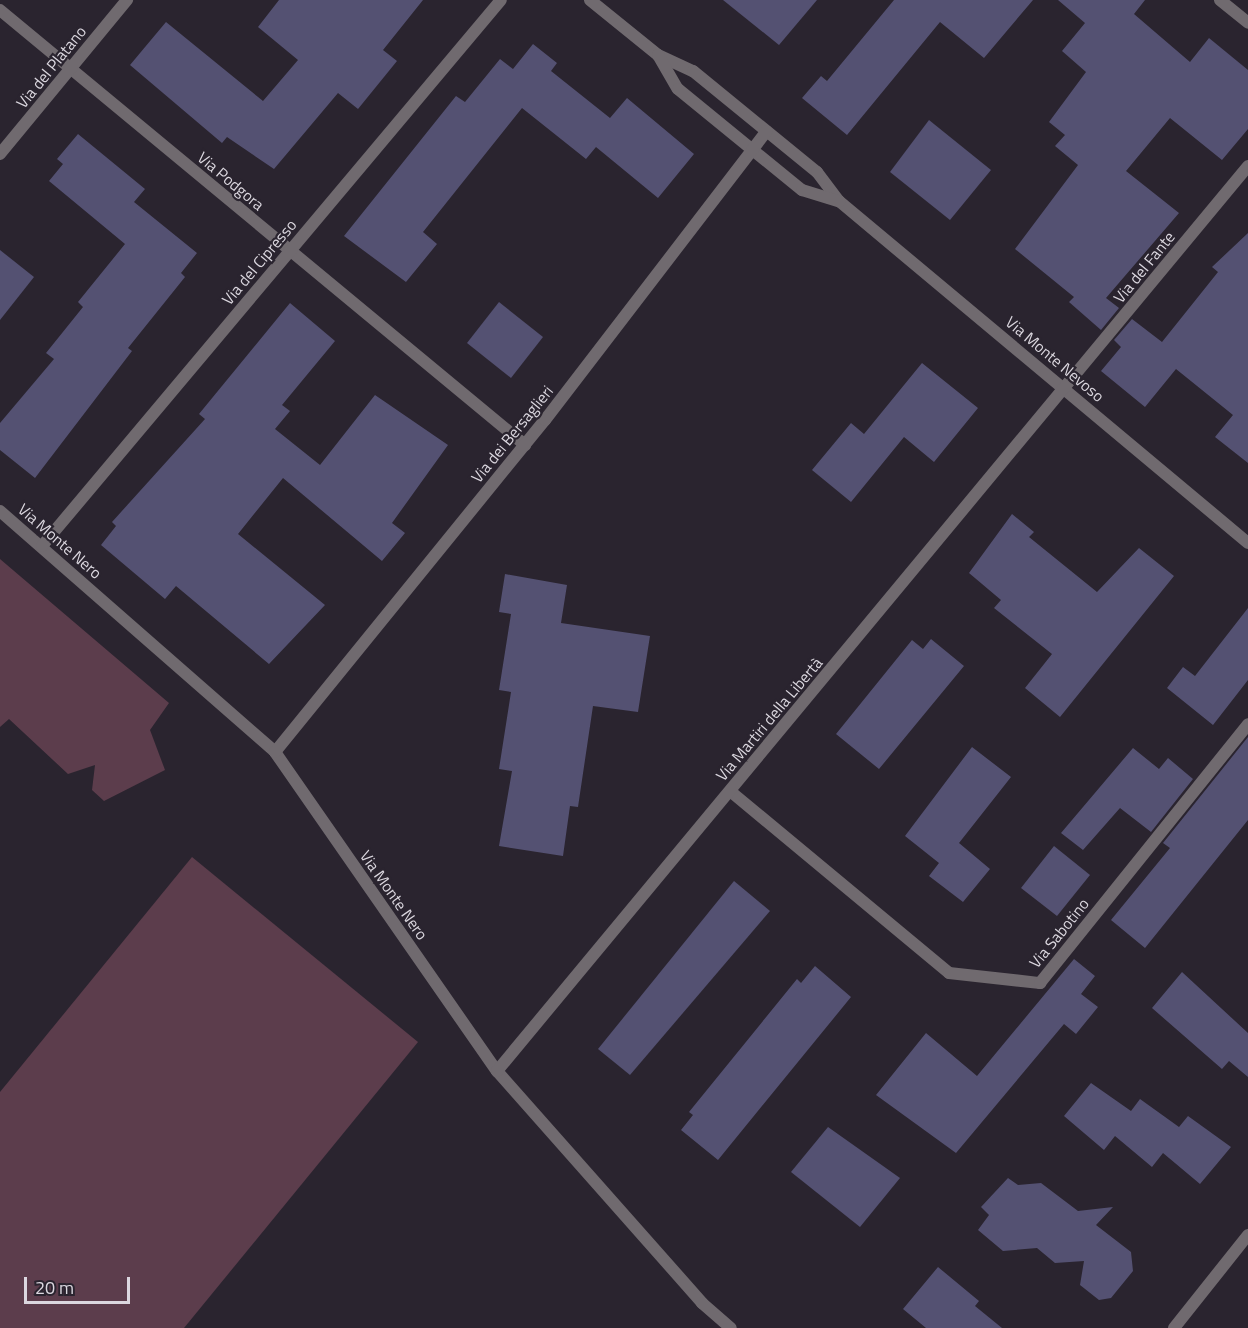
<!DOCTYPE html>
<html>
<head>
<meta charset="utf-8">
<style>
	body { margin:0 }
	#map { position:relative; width:1248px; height:1328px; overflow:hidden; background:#2a242f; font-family:"Titillium Web",sans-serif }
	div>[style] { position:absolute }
	.green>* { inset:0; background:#5c3d4c }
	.building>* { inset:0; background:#545172 }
	.street>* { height:12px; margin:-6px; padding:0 6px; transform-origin:6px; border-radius:6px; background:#706a6f }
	span { translate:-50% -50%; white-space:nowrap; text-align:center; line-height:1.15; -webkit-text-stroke:4.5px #2a242f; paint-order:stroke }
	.street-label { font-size:16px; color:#dbd7df }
	.scale { position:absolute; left:24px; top:1277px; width:106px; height:27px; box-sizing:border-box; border:3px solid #dbd7df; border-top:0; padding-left:8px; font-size:18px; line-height:21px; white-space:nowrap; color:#dbd7df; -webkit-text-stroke:4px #2a242f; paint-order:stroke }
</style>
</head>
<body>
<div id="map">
	<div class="green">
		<div style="clip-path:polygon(0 559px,169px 703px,150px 730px,165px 770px,104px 801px,92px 790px,95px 765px,68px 774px,9px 719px,0 727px)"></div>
		<div style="clip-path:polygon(192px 857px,418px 1042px,184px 1328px,0 1328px,0 1092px)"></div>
	</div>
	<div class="building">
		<div style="clip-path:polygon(279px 0,423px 0,383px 50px,397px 61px,358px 109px,338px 93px,274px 169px,227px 137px,222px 143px,130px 65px,166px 22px,263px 101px,298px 60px,258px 27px)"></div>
		<div style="clip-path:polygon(723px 0,817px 0,779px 45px)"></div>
		<div style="clip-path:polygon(894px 0,1033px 0,984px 58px,940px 22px,847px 135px,802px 98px,821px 76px,827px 81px)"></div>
		<div style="clip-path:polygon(1058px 0,1145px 0,1134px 14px,1190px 62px,1209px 38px,1248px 70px,1248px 129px,1222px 160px,1170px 118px,1126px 171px,1179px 213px,1106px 298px,1119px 308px,1101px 330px,1069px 302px,1074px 297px,1015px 249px,1078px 165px,1055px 146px,1065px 135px,1049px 122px,1086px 72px,1062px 51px,1085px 23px)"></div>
		<div style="clip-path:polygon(533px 44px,557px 63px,551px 71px,610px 118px,627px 98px,694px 154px,658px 198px,596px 147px,586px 159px,522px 108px,423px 232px,437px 244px,406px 282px,344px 236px,456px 96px,465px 102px,500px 59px,513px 69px)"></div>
		<div style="clip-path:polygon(929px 120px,991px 170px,950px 220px,890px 172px)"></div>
		<div style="clip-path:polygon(78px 134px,145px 189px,134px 202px,197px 253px,181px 273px,185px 277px,128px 348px,132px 351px,35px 478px,0 450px,0 423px,54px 359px,46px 353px,83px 307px,78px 302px,125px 244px,49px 181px,63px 164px,57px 159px)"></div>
		<div style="clip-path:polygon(1248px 233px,1248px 463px,1215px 437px,1233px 415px,1176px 369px,1145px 407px,1101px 371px,1121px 347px,1114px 340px,1132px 319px,1162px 342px,1218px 272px,1212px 267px)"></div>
		<div style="clip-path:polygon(0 250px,34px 277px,0 320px)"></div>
		<div style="clip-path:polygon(499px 302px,543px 337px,511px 378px,467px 343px)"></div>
		<div style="clip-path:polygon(290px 303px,335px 341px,282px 405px,290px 411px,275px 429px,320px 465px,375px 395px,448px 445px,392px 523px,405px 533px,382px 561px,283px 478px,238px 534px,325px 605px,269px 664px,176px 586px,165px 599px,101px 545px,116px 526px,112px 522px,205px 419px,199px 414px)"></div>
		<div style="clip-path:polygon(922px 363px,978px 408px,934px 462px,904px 437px,851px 502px,812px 470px,851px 423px,864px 434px)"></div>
		<div style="clip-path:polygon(1012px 514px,1034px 532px,1029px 537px,1097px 592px,1139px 548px,1174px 576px,1060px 717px,1025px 688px,1052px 654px,994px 608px,1001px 600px,969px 573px)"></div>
		<div style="clip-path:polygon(505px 574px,567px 585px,561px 623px,650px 636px,638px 712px,593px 706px,578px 807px,570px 806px,563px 856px,499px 846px,512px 771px,499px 769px,511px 692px,499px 690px,511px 614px,499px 612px)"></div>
		<div style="clip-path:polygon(1248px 608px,1248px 680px,1213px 725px,1167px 688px,1183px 667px,1195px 676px)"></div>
		<div style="clip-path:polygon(931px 639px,964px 666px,879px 769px,836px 734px,912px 640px,923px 649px)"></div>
		<div style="clip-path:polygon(1248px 737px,1248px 820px,1145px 948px,1111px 920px,1170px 848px,1163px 843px)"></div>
		<div style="clip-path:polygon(972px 747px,1011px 777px,959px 843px,990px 869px,963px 902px,929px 876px,939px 863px,905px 836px)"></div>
		<div style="clip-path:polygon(1133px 748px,1159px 769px,1168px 758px,1193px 779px,1151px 832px,1120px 808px,1083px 850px,1061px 833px)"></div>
		<div style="clip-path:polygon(1054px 846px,1090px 875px,1057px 916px,1021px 888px)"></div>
		<div style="clip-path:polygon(734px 881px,770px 911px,630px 1075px,598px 1049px)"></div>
		<div style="clip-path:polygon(1074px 959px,1095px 976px,1081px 994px,1098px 1007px,1076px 1034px,1064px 1024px,956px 1153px,876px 1095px,926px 1033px,977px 1076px)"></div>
		<div style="clip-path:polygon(815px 966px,851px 997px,718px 1160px,681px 1130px,693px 1115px,689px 1112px,797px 979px,801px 983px)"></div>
		<div style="clip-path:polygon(1182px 972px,1248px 1033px,1248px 1077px,1229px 1061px,1222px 1069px,1152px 1008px)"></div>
		<div style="clip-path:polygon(1091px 1083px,1131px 1111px,1140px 1099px,1179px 1127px,1188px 1116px,1231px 1147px,1200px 1184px,1163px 1153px,1152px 1167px,1115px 1136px,1104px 1150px,1064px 1116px)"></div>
		<div style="clip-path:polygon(828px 1127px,900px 1178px,860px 1227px,791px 1172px)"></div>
		<div style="clip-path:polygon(1008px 1178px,1018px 1185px,1041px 1183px,1078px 1211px,1113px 1207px,1096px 1225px,1131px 1252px,1133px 1271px,1111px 1298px,1099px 1300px,1080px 1285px,1084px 1261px,1055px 1263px,1037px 1248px,1003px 1251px,978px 1230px,989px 1215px,981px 1207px)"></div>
		<div style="clip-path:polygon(938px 1267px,979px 1301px,975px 1306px,1002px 1328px,926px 1328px,903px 1309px)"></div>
	</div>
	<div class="street">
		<div style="left:590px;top:0;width:87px;rotate:39deg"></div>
		<div style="left:658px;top:55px;width:38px;rotate:25deg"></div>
		<div style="left:693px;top:71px;width:160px;rotate:39.2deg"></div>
		<div style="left:817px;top:172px;width:36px;rotate:53deg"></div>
		<div style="left:839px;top:201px;width:533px;rotate:39.9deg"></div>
		<div style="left:1220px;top:0;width:36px;rotate:39deg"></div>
		<div style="left:0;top:10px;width:682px;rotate:39.64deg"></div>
		<div style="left:658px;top:55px;width:39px;rotate:60deg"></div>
		<div style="left:678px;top:89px;width:160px;rotate:39.2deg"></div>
		<div style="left:802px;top:190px;width:39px;rotate:17deg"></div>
		<div style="left:0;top:154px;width:200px;rotate:-50.5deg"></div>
		<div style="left:0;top:511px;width:366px;rotate:41.2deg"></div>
		<div style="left:275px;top:752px;width:389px;rotate:55.2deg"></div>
		<div style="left:497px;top:1071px;width:310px;rotate:48.5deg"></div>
		<div style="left:702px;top:1303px;width:38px;rotate:41deg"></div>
		<div style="left:42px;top:546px;width:713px;rotate:-49.95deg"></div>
		<div style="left:275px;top:752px;width:428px;rotate:-50.9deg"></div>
		<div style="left:545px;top:420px;width:364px;rotate:-52.5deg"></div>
		<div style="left:730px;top:791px;width:285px;rotate:39.7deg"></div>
		<div style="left:949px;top:973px;width:92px;rotate:6.3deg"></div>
		<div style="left:1040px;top:983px;width:332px;rotate:-51.2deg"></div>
		<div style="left:497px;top:1071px;width:1176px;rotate:-50.31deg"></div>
		<div style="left:1174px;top:1328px;width:119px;rotate:-51.5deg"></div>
	</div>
	<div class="street-label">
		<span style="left:51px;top:67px;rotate:-51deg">Via del Platano</span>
		<span style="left:231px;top:181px;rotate:40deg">Via Podgora</span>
		<span style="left:259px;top:262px;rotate:-50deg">Via del Cipresso</span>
		<span style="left:1144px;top:267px;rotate:-51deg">Via del Fante</span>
		<span style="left:1055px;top:359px;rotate:40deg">Via Monte Nevoso</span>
		<span style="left:512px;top:434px;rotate:-51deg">Via dei Bersaglieri</span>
		<span style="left:60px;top:541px;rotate:41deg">Via Monte Nero</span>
		<span style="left:769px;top:719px;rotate:-50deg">Via Martiri della Libertà</span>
		<span style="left:394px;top:895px;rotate:55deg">Via Monte Nero</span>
		<span style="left:1059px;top:933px;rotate:-51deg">Via Sabotino</span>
	</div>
	<div class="scale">20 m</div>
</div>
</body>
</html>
